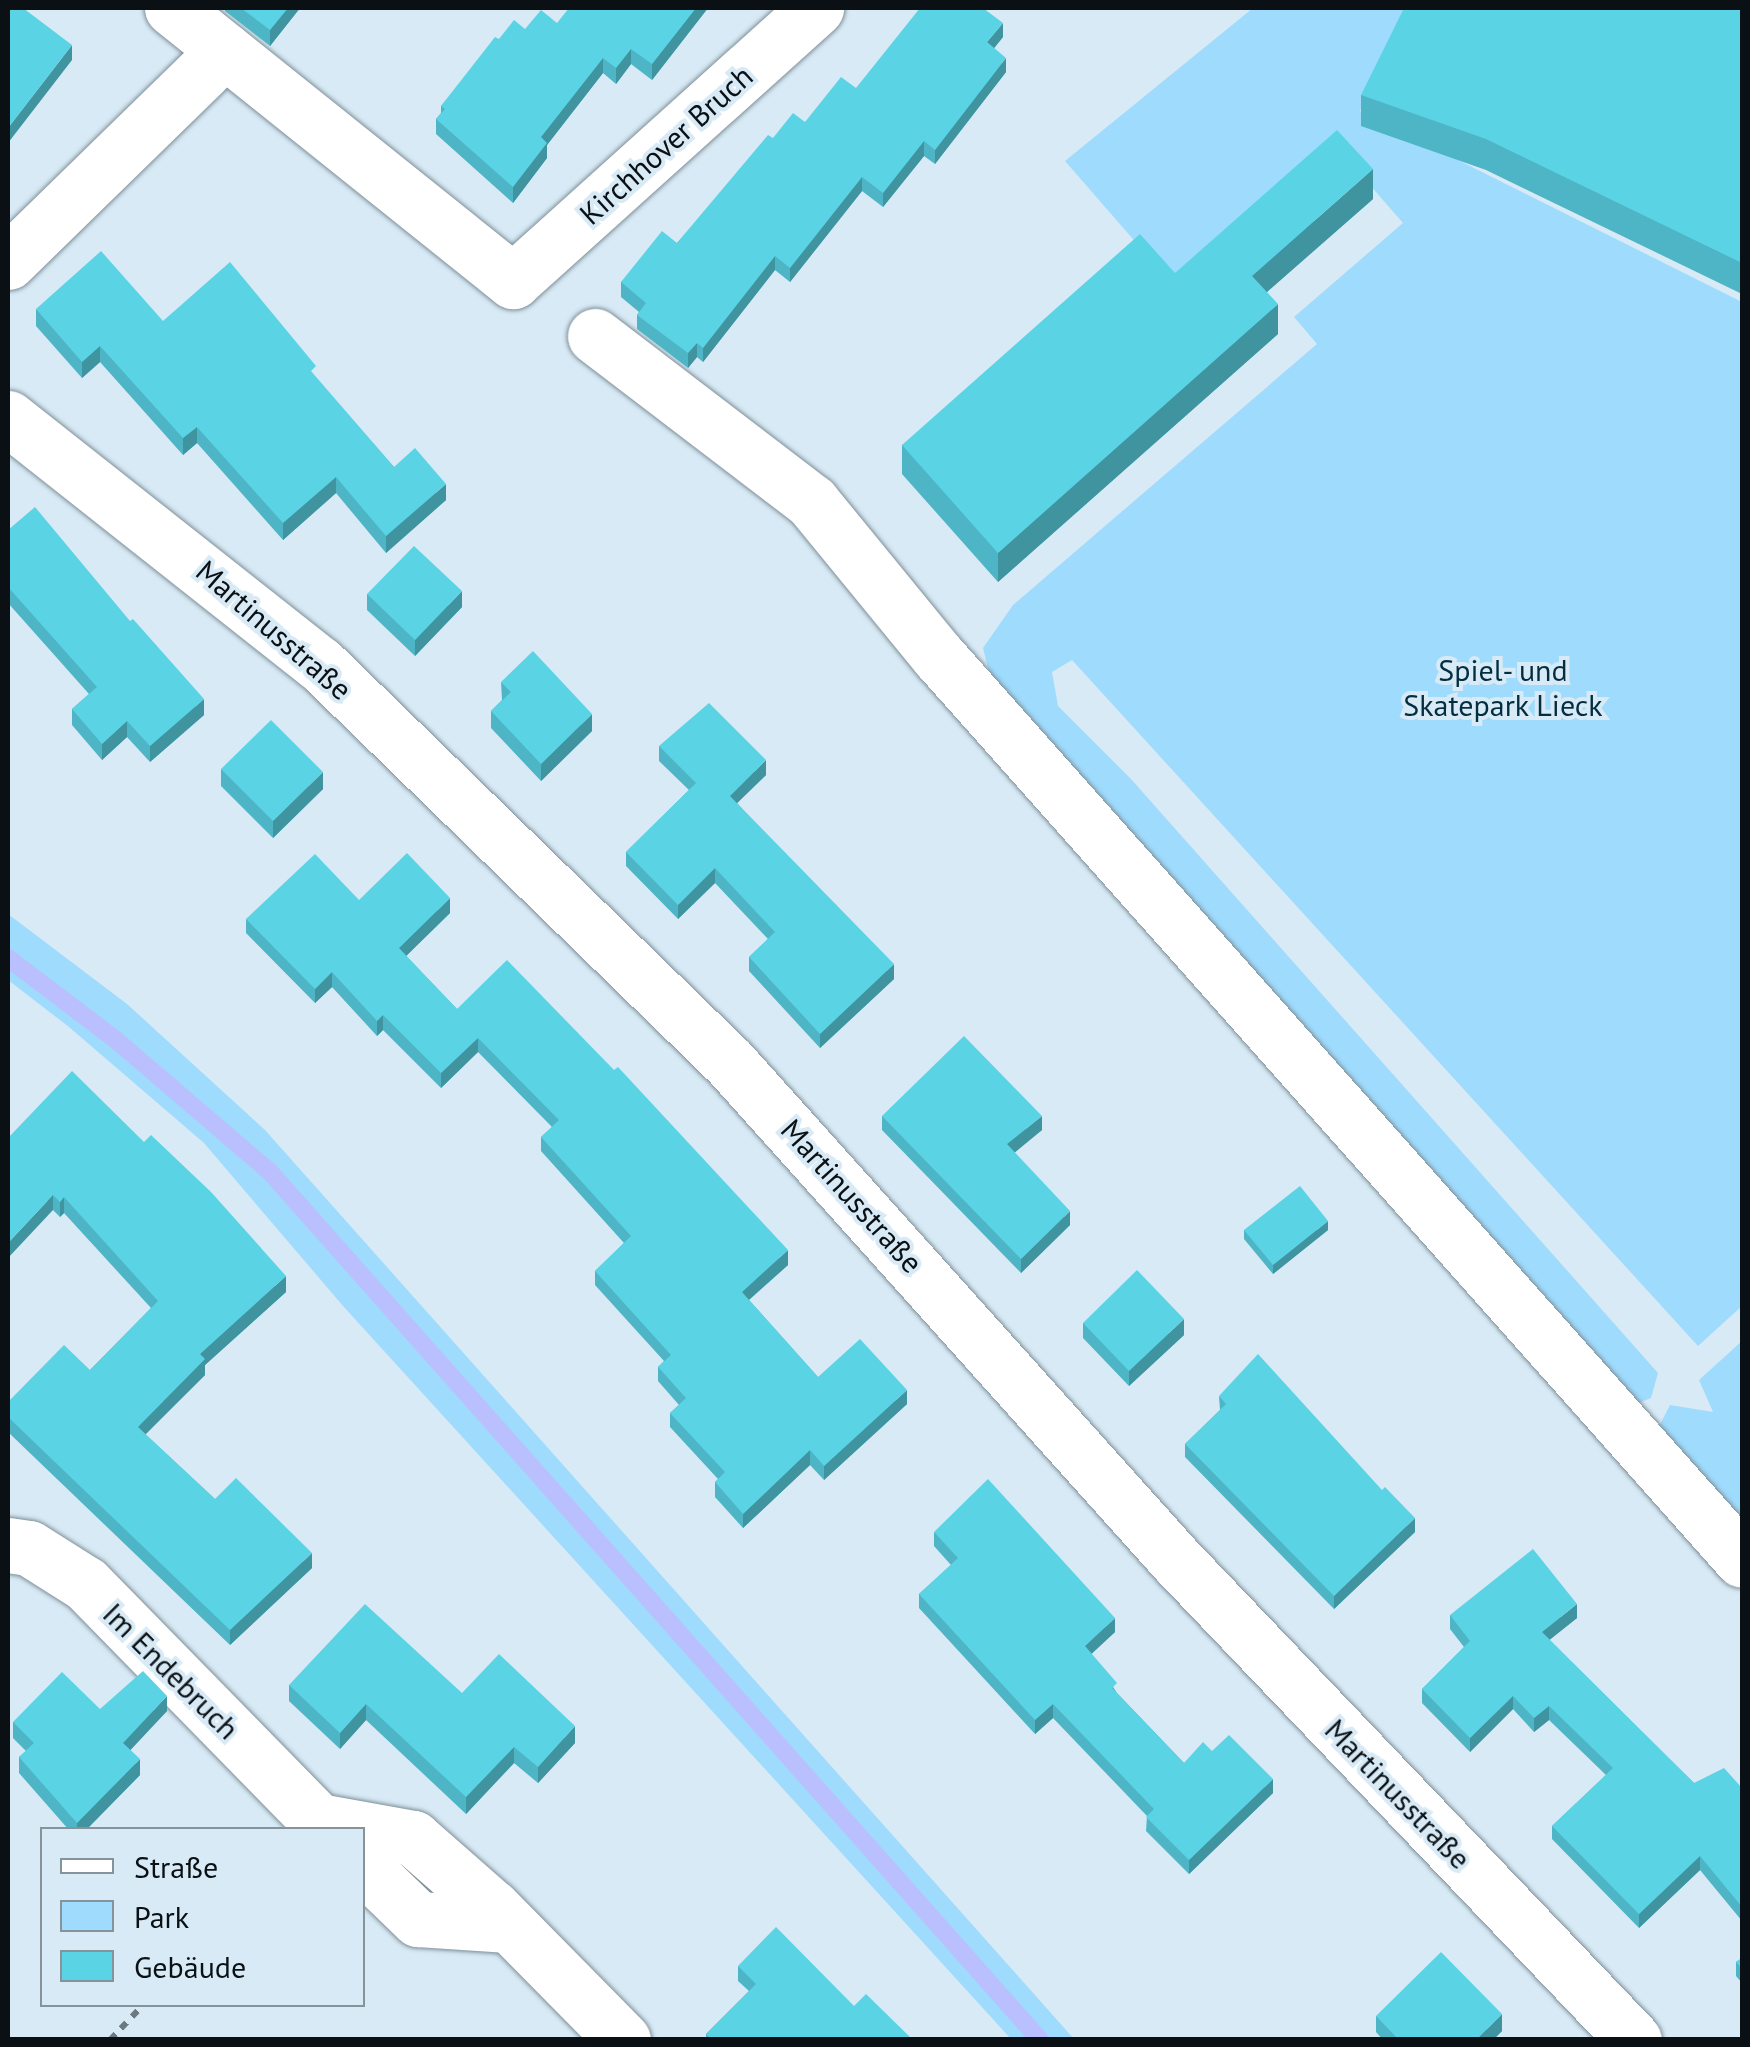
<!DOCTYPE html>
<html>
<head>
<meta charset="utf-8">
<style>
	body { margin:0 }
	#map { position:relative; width:1750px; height:2047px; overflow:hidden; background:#d8eaf5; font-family:"PT Sans",sans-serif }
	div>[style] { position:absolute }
	.green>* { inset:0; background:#9fdbfd }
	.stream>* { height:18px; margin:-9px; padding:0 9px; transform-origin:9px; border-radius:9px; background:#bac0fe }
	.path>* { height:6px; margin-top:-3px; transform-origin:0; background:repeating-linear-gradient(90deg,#6d7981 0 8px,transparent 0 16px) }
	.roads { filter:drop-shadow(0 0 2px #7e8f98) drop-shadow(0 0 2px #7e8f98) }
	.minor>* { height:55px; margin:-27.5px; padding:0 27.5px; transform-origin:27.5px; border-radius:27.5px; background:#fff }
	.wall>* { inset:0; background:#4db5c5 }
	.shaded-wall>* { inset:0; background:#3f94a0 }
	.building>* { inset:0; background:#5ad3e5 }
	span { translate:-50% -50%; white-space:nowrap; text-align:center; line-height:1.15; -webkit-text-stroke:8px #d8eaf5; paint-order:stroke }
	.street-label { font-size:30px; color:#0a1014 }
	.park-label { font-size:30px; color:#032e41 }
	.frame { position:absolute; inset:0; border:10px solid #0a1014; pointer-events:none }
	.legend { position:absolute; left:40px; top:1827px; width:325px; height:180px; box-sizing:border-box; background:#d8eaf5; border:2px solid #86939b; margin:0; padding:12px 18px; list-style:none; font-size:30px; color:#0a1014 }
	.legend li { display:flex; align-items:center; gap:20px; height:50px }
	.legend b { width:50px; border:2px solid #86939b }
</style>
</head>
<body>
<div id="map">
	<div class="green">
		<div style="clip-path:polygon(1253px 8px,1407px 8px,1360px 111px,1742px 302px,1742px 1306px,1698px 1346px,1072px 660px,1052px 672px,1058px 706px,1131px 779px,1658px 1373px,1651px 1398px,1633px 1405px,993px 688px,983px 648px,1013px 605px,1317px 344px,1294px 317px,1403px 223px,1362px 176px,1199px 315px,1065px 161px)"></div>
		<div style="clip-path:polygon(8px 914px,127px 1004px,265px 1130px,1074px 2039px,1011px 2039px,343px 1306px,204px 1143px,69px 1027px,8px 980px)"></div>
		<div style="clip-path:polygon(1742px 1341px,1742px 1531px,1653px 1438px,1670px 1405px,1713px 1412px,1699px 1380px)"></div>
	</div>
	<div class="stream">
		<div style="left:8px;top:958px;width:136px;rotate:37.2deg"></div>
		<div style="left:116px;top:1040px;width:203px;rotate:40.6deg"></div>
		<div style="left:270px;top:1172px;width:1160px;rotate:48.42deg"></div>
	</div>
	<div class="path">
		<div style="left:110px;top:2040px;width:50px;rotate:-46.6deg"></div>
	</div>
	<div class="roads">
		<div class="minor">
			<div style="left:172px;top:8px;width:437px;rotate:38.7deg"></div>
			<div style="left:513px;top:281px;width:408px;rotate:-42deg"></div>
			<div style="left:8px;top:262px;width:303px;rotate:-44.3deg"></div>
			<div style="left:595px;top:336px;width:273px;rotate:37.4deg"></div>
			<div style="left:812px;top:502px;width:200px;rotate:50.7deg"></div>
			<div style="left:939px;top:657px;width:1208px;rotate:48.35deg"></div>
			<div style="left:8px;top:418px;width:397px;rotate:38.3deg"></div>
			<div style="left:320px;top:664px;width:572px;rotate:44.22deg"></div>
			<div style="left:730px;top:1063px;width:668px;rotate:48.1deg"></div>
			<div style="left:1176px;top:1560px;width:663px;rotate:46.34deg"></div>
			<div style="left:8px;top:1545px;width:21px;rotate:8deg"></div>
			<div style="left:29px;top:1548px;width:67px;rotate:32.3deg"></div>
			<div style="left:86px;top:1584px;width:344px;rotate:45.6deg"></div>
			<div style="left:319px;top:1821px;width:96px;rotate:10.3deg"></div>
			<div style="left:413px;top:1838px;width:106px;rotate:41.2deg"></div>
			<div style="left:493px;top:1908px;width:185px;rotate:45.4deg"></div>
			<div style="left:362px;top:1865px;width:78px;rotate:44deg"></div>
			<div style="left:418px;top:1919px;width:91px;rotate:3.8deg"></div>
		</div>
	</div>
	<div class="wall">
		<div style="clip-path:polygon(225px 8px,300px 8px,270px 46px,225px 11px)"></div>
		<div style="clip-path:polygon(708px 8px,652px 80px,631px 64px,616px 84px,603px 73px,547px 145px,547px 158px,513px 203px,436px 134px,436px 119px,441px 113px,441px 106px,499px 39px,525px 29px,557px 23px)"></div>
		<div style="clip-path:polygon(1742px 8px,1742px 294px,1486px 170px,1361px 126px,1361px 95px)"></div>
		<div style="clip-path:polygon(1003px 37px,994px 48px,1006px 72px,935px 164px,924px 156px,883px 207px,862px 191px,790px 282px,775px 270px,703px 362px,697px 357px,688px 368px,637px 329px,637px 315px,639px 312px,621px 297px,621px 282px,677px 243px,773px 138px,805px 122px,856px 88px)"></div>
		<div style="clip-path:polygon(1373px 199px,1267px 292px,1278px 334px,998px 582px,902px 474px,902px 445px,1175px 273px)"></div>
		<div style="clip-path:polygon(36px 309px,163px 321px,316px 378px,394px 467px,446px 500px,386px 553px,336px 493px,283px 540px,197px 443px,183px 455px,100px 362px,82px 378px,36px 326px)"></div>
		<div style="clip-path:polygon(8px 530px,204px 715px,150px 762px,127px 737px,102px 760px,72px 725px,72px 709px,89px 694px,8px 603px)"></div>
		<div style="clip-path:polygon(367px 594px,462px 607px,415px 656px,367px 610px)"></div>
		<div style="clip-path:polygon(501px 682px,592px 731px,541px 781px,491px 728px,491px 711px,502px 700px)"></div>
		<div style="clip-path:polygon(659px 746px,766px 775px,737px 803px,894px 979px,820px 1048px,749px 971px,749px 957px,768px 939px,715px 883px,678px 919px,626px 866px,626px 852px,689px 790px,659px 761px)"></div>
		<div style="clip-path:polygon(221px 769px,323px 789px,273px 838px,221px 786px)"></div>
		<div style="clip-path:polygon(359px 900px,450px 913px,406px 956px,457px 1009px,788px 1265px,749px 1300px,818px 1377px,907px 1404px,824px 1480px,810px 1465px,743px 1528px,715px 1497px,715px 1482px,718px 1479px,670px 1427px,670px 1413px,679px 1405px,658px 1381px,658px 1367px,664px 1361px,595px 1285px,595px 1271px,624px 1243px,541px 1151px,541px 1137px,552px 1127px,478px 1052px,441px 1088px,383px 1030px,377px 1036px,332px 987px,315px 1003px,246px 933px,246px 919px)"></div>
		<div style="clip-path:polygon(882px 1116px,1042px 1130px,1014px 1152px,1070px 1225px,1021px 1273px,882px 1130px)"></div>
		<div style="clip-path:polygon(8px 1138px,286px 1292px,205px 1365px,205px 1375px,145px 1434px,215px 1499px,312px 1568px,230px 1645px,8px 1432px,8px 1402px,90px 1370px,151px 1308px,64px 1213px,60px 1217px,53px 1210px)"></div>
		<div style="clip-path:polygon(1244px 1230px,1328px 1230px,1273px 1274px,1244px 1239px)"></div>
		<div style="clip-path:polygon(1083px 1323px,1184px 1335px,1129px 1386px,1083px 1338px)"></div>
		<div style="clip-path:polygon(1219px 1396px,1415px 1532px,1334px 1609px,1185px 1457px,1185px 1444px,1220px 1410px)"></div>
		<div style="clip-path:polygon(934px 1532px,1115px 1632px,1091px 1654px,1117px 1693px,1184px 1763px,1212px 1751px,1273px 1793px,1189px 1874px,1146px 1831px,1147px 1816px,1053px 1718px,1035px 1734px,919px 1608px,919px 1594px,951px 1565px,934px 1546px)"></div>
		<div style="clip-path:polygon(1450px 1615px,1577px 1618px,1549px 1640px,1694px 1783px,1742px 1788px,1742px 1921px,1700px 1870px,1639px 1928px,1552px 1839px,1552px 1826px,1606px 1775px,1549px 1720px,1534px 1732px,1513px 1709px,1470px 1752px,1422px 1703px,1422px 1689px,1464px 1647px,1450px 1629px)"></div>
		<div style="clip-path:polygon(289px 1685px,462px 1693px,575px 1743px,538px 1783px,514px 1763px,466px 1814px,366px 1720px,340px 1749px,289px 1701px)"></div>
		<div style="clip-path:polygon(100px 1709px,167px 1711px,130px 1750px,140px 1775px,86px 1830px,69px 1830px,19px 1773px,19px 1757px,26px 1751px,13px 1738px,13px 1722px)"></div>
		<div style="clip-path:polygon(1742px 1958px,1742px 1983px,1736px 1976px,1736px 1962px)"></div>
		<div style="clip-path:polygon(738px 1966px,854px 2006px,910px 2040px,706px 2040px,706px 2034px,749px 1991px,738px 1981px)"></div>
		<div style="clip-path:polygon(1376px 2016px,1502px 2031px,1493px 2040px,1383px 2040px,1376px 2032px)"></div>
	</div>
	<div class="shaded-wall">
		<div style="clip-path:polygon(288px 8px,300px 8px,270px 46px,270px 30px)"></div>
		<div style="clip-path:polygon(696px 8px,708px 8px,652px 80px,652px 64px)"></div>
		<div style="clip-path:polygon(1003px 23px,1003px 37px,987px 57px,987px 42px)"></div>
		<div style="clip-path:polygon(72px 45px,72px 60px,8px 143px,8px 128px)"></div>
		<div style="clip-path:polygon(631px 49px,631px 64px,616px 84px,616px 68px)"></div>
		<div style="clip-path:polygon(603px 58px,603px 73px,547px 145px,547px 158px,513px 203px,513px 187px,541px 137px)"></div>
		<div style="clip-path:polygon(1006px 58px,1006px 72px,935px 164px,935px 150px)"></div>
		<div style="clip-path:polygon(924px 141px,924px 156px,883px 207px,883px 193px)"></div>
		<div style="clip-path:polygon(1373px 169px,1373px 199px,1252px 305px,1252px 276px)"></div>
		<div style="clip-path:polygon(862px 177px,862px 191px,790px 282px,790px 268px)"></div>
		<div style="clip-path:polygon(775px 256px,775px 270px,703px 362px,703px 348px)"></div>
		<div style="clip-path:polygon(1278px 304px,1278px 334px,998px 582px,998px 553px)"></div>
		<div style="clip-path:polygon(697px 343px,697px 357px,688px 368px,688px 353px)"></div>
		<div style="clip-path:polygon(100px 346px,100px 362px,82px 378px,82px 362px)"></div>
		<div style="clip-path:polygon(197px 427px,197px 443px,183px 455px,183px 438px)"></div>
		<div style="clip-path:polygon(336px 477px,336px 493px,283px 540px,283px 523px)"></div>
		<div style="clip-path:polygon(446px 484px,446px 500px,386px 553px,386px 536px)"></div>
		<div style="clip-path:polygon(462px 591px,462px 607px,415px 656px,415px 640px)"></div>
		<div style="clip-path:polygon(204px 699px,204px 715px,150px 762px,150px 746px)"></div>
		<div style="clip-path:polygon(592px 714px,592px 731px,541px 781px,541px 764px)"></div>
		<div style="clip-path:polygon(127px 721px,127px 737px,102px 760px,102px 744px)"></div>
		<div style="clip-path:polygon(766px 760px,766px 775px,730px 810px,730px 796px)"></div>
		<div style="clip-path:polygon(323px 772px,323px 789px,273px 838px,273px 821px)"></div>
		<div style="clip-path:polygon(715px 868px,715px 883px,678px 919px,678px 905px)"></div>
		<div style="clip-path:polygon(450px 898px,450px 913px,399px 963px,399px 948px)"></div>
		<div style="clip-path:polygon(894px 964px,894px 979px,820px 1048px,820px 1034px)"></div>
		<div style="clip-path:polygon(332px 972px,332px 987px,315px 1003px,315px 989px)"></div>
		<div style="clip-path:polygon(383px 1015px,383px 1030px,377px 1036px,377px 1021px)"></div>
		<div style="clip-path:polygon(478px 1038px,478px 1052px,441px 1088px,441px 1073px)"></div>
		<div style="clip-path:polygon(1042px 1116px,1042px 1130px,1007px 1159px,1007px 1144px)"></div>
		<div style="clip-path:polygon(53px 1195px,53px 1210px,8px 1258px,8px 1243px)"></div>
		<div style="clip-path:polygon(64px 1197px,64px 1213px,60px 1217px,60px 1202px)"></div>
		<div style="clip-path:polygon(1070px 1211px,1070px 1225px,1021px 1273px,1021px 1259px)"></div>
		<div style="clip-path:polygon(1328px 1221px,1328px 1230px,1273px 1274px,1273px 1265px)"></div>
		<div style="clip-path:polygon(788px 1250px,788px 1265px,742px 1306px,742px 1292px)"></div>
		<div style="clip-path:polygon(286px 1276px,286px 1292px,205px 1365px,205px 1375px,138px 1442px,138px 1427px,200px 1354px)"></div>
		<div style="clip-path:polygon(1184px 1319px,1184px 1335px,1129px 1386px,1129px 1371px)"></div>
		<div style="clip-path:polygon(907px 1390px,907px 1404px,824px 1480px,824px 1466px)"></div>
		<div style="clip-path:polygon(810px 1450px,810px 1465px,743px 1528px,743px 1514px)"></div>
		<div style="clip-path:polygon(1415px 1518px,1415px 1532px,1334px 1609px,1334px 1596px)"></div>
		<div style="clip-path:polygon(312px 1553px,312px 1568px,230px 1645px,230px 1630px)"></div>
		<div style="clip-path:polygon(1577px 1604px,1577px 1618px,1542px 1646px,1542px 1632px)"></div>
		<div style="clip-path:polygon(1115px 1618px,1115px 1632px,1085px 1660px,1085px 1646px)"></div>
		<div style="clip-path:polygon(167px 1696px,167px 1711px,123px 1758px,123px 1743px)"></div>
		<div style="clip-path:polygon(1513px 1696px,1513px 1709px,1470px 1752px,1470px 1738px)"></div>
		<div style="clip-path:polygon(366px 1704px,366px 1720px,340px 1749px,340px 1733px)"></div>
		<div style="clip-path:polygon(1053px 1704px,1053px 1718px,1035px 1734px,1035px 1720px)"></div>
		<div style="clip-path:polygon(1549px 1706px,1549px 1720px,1534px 1732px,1534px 1718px)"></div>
		<div style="clip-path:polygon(575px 1726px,575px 1743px,538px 1783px,538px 1767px)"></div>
		<div style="clip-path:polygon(514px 1747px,514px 1763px,466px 1814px,466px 1797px)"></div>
		<div style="clip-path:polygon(140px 1759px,140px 1775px,86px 1830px,77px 1830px,77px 1823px)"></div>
		<div style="clip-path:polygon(1273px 1779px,1273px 1793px,1189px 1874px,1189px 1860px)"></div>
		<div style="clip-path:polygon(1700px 1856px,1700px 1870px,1639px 1928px,1639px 1914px)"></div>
		<div style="clip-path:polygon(1502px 2014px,1502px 2031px,1493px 2040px,1476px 2040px)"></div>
	</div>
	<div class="building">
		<div style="clip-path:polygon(8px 8px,23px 8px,72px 45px,8px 128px)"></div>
		<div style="clip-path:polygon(241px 8px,288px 8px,270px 30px)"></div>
		<div style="clip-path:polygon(569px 8px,696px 8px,652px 64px,631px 49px,616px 68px,603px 58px,541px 137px,547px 143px,513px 187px,436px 119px,445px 109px,441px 106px,495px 37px,499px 39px,514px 20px,525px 29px,541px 10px,557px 23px)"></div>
		<div style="clip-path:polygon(920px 8px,983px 8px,1003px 23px,987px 42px,1006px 58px,935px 150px,924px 141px,883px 193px,862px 177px,790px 268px,775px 256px,703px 348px,697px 343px,688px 353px,637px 315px,646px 303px,621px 282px,662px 231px,677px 243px,768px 135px,773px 138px,793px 113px,805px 122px,841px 77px,856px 88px)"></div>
		<div style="clip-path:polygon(1404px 8px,1742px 8px,1742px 263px,1486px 139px,1361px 95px)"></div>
		<div style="clip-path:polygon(1337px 130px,1373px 169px,1252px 276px,1278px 304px,998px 553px,902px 445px,1140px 234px,1175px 273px)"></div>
		<div style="clip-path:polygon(101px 251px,163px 321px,230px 262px,316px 366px,311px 371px,394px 467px,415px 448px,446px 484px,386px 536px,336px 477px,283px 523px,197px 427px,183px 438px,100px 346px,82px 362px,36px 309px)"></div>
		<div style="clip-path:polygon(35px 507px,130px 621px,133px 619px,204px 699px,150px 746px,127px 721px,102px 744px,72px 709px,97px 687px,8px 587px,8px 530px)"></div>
		<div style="clip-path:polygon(414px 546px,462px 591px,415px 640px,367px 594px)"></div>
		<div style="clip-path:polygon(533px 651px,592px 714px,541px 764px,491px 711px,511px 692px,501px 682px)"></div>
		<div style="clip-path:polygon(709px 703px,766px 760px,730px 796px,894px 964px,820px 1034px,749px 957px,775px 932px,715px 868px,678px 905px,626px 852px,696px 783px,659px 746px)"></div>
		<div style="clip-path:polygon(271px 720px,323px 772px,273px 821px,221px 769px)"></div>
		<div style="clip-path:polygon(407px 853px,450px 898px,399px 948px,457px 1009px,507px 960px,614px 1070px,618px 1067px,788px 1250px,742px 1292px,818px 1377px,860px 1339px,907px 1390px,824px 1466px,810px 1450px,743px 1514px,715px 1482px,725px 1472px,670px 1413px,686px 1398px,658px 1367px,671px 1355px,595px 1271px,631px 1236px,541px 1137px,559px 1120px,478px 1038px,441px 1073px,383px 1015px,377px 1021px,332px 972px,315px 989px,246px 919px,315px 854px,359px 900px)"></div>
		<div style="clip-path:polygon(964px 1036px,1042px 1116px,1007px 1144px,1070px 1211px,1021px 1259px,882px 1116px)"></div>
		<div style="clip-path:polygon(72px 1071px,144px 1142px,151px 1135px,211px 1192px,286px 1276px,200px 1354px,205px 1359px,138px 1427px,215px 1499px,236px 1478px,312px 1553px,230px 1630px,8px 1417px,8px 1402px,64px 1345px,90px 1370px,158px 1301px,64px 1197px,60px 1202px,53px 1195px,8px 1243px,8px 1138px)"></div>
		<div style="clip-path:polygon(1300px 1186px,1328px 1221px,1273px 1265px,1244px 1230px)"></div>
		<div style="clip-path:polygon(1137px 1270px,1184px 1319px,1129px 1371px,1083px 1323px)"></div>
		<div style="clip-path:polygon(1258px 1354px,1382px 1490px,1385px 1487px,1415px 1518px,1334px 1596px,1185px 1444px,1226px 1404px,1219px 1396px)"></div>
		<div style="clip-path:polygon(988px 1479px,1115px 1618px,1085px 1646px,1117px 1683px,1112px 1688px,1184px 1763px,1203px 1742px,1212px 1751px,1229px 1735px,1273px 1779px,1189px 1860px,1146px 1817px,1154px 1809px,1053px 1704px,1035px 1720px,919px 1594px,958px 1558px,934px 1532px)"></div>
		<div style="clip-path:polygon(1533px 1549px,1577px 1604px,1542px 1632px,1694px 1783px,1724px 1768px,1742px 1788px,1742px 1907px,1700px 1856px,1639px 1914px,1552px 1826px,1613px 1768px,1549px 1706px,1534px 1718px,1513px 1696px,1470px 1738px,1422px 1689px,1470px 1641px,1450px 1615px)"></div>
		<div style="clip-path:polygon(365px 1604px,462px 1693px,499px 1654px,575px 1726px,538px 1767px,514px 1747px,466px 1797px,366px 1704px,340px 1733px,289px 1685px)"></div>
		<div style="clip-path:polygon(143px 1671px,167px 1696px,123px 1743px,140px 1759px,77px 1823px,19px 1757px,34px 1743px,13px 1722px,62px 1672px,100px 1709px)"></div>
		<div style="clip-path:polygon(776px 1927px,854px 2006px,866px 1994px,910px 2037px,908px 2040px,712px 2040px,706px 2034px,756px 1984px,738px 1966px)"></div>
		<div style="clip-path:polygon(1441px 1952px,1502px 2014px,1476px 2040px,1399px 2040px,1376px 2016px)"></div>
		<div style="clip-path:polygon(1742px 1958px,1742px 1969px,1736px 1962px)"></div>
	</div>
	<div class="street-label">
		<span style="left:666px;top:145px;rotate:-42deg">Kirchhover Bruch</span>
		<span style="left:274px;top:630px;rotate:41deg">Martinusstraße</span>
		<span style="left:852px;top:1196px;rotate:48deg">Martinusstraße</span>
		<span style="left:171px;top:1671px;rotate:45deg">Im Endebruch</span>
		<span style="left:1398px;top:1794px;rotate:46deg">Martinusstraße</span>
	</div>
	<div class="park-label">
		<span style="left:1503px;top:687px">Spiel- und<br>Skatepark Lieck</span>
	</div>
	<div class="frame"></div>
	<ul class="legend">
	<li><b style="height:12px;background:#fff"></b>Straße</li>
	<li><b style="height:28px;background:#9fdbfd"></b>Park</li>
	<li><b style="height:28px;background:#5ad3e5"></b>Gebäude</li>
	</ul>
</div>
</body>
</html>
